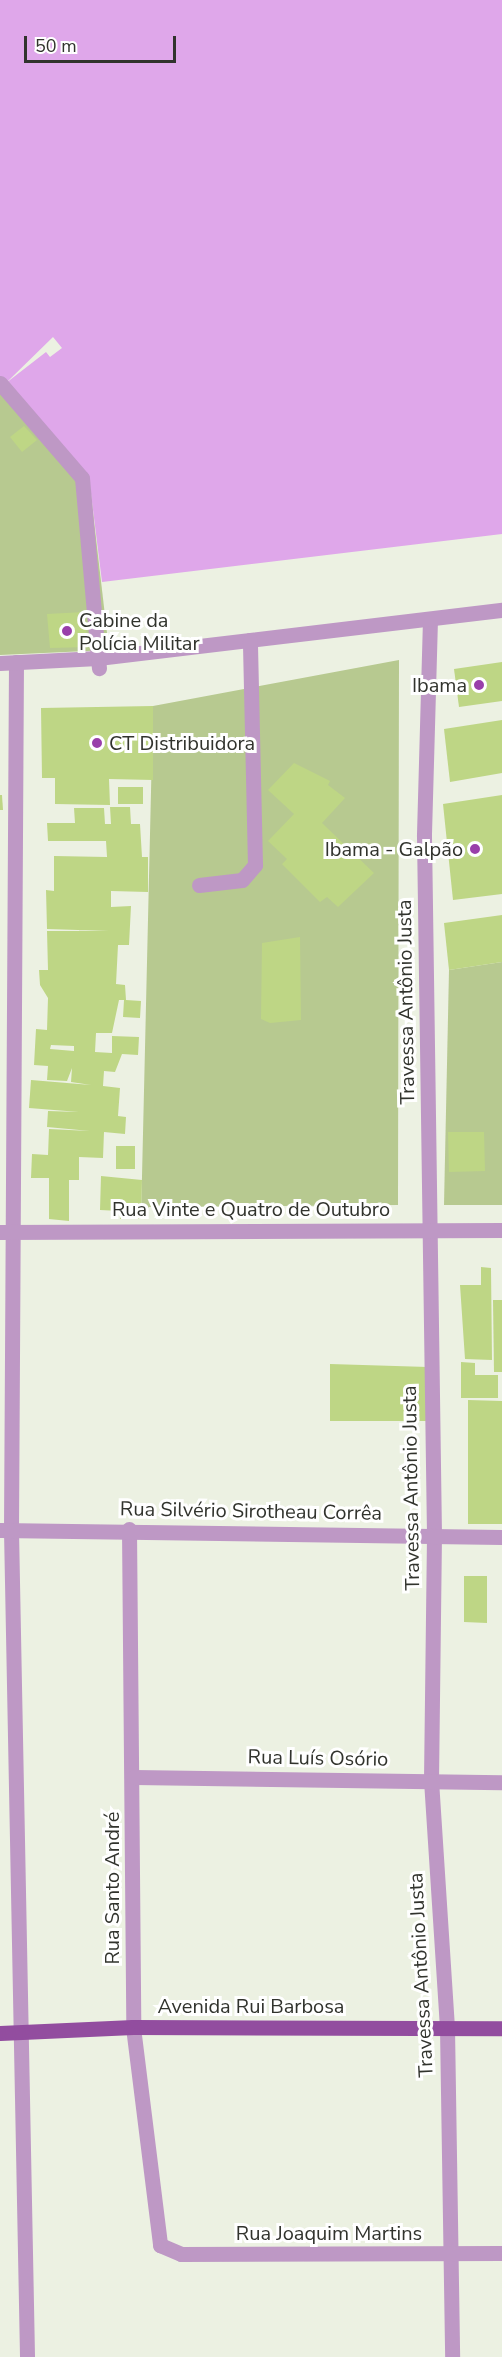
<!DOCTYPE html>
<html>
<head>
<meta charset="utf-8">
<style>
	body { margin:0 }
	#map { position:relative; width:502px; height:2357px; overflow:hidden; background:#ecf1e2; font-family:"Nunito Sans",sans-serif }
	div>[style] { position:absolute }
	.green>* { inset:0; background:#b7c990 }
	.water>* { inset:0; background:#dfa7ea }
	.pier>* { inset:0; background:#ecf1e2 }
	.building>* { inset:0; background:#bed685 }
	.minor>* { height:15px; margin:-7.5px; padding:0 7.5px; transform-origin:7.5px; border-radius:7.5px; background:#be98c5 }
	.major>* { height:15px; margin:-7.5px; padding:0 7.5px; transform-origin:7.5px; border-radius:7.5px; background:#924d9f }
	.dots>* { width:16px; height:16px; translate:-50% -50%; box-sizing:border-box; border:3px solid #fff; border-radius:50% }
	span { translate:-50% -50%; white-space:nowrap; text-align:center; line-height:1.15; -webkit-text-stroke:6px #fff; paint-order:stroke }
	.poi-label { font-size:20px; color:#31332d }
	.left { translate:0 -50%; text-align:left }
	.right { translate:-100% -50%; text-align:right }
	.street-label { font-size:20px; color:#31332d }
	.scale { position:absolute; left:24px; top:36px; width:152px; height:27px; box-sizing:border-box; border:3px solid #31332d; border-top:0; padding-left:8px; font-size:18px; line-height:21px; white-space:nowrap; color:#31332d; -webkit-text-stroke:4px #fff; paint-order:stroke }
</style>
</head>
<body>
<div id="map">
	<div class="green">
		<div style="clip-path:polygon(0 376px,89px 478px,109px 650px,0 655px)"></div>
		<div style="clip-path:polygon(399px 660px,398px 1205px,149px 1207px,141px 1219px,153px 706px)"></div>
		<div style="clip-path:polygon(502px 962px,502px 1205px,444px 1205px,449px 970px)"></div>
	</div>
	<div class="water">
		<div style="clip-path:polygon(0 0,502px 0,502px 534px,102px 582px,89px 478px,0 376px)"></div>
	</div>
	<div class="pier">
		<div style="clip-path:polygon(53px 337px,62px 348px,50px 357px,46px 352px,6px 383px)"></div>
	</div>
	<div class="building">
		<div style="clip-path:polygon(24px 426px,37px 440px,22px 452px,10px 437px)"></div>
		<div style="clip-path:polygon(84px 612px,88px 647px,50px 648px,47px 614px)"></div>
		<div style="clip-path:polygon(502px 662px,502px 701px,459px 707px,454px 669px)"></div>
		<div style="clip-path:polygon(153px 706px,153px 780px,109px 779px,110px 805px,55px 804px,55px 778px,42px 778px,41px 708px)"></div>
		<div style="clip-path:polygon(502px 720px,502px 773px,450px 782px,444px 729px)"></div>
		<div style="clip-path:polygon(294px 763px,330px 781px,328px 785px,345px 798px,322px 823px,374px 873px,338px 907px,327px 897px,320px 902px,282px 864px,287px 859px,268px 841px,294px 814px,268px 790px)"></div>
		<div style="clip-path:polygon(118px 787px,143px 787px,143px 804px,118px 804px)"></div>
		<div style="clip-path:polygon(0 795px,2px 795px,3px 810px,0 810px)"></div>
		<div style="clip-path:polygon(502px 795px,502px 894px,453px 900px,443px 804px)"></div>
		<div style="clip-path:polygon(evenodd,110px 807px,130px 807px,131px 824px,140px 824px,142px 857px,148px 857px,148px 892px,111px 891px,111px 907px,131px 906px,129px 945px,118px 945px,116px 984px,125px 985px,126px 1000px,141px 1001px,140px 1018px,123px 1017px,124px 1000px,119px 1000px,112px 1033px,96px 1033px,95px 1052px,112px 1053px,112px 1036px,139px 1037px,138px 1055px,122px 1054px,115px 1072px,104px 1071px,103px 1086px,120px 1088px,118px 1116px,126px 1117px,125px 1134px,104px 1132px,103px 1158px,79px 1157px,79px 1180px,69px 1180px,69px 1221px,49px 1219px,49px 1178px,31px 1178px,32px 1154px,48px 1155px,49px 1129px,90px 1131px,47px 1127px,48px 1111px,79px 1112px,29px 1108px,31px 1080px,91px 1085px,71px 1082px,72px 1068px,67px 1081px,47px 1080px,48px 1066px,34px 1065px,36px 1029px,47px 1030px,48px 998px,40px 985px,39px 970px,48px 970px,47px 931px,109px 931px,47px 929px,46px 890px,54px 891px,54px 856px,107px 857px,106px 841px,48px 841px,47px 823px,75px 823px,74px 808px,104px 808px,105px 824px,111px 824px,110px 807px,51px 1045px,74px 1046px,74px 1051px,50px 1049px,51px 1045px)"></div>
		<div style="clip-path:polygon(502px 915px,502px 962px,449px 970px,444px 923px)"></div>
		<div style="clip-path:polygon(300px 937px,301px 1020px,270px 1023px,261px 1019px,262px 943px)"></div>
		<div style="clip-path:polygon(448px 1132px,484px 1132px,485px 1171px,449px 1172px)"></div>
		<div style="clip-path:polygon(116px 1146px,135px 1146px,135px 1169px,116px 1169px)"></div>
		<div style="clip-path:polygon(101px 1176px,142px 1180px,141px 1219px,120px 1219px,120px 1211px,100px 1210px)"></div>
		<div style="clip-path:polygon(481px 1267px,491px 1268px,492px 1360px,465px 1359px,460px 1285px,481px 1285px)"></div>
		<div style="clip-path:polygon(493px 1300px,502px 1300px,502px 1372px,494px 1372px)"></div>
		<div style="clip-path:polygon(461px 1362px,475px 1363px,475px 1375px,498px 1375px,498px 1398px,461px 1398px)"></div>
		<div style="clip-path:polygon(330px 1364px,428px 1367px,431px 1421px,330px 1421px)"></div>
		<div style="clip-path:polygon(468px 1400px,502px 1401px,502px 1524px,468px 1524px)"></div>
		<div style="clip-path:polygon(464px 1576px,487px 1576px,487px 1623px,464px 1622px)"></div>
	</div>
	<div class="minor">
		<div style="left:0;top:383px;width:125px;rotate:49.2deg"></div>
		<div style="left:82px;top:478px;width:191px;rotate:84.9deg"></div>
		<div style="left:430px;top:619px;width:217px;rotate:91.6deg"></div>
		<div style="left:424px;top:836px;width:699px;rotate:89.18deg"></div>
		<div style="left:434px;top:1535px;width:245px;rotate:90.7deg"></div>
		<div style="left:431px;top:1780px;width:249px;rotate:86.3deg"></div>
		<div style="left:447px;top:2028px;width:329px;rotate:89.1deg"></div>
		<div style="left:16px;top:662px;width:868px;rotate:90.33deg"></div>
		<div style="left:11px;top:1530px;width:827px;rotate:88.89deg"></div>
		<div style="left:0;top:663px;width:98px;rotate:-2.9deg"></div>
		<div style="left:98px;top:658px;width:407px;rotate:-6.8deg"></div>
		<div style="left:199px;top:885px;width:43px;rotate:-6.6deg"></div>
		<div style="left:242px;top:880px;width:20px;rotate:-49deg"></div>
		<div style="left:255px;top:865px;width:225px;rotate:-91.3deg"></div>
		<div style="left:0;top:1232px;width:502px;rotate:-0.23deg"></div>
		<div style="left:129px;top:1529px;width:498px;rotate:89.5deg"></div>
		<div style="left:133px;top:2027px;width:220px;rotate:82.9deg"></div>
		<div style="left:160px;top:2245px;width:23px;rotate:23deg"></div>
		<div style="left:181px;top:2254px;width:321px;rotate:-0.2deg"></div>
		<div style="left:0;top:1530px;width:502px;rotate:0.8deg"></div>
		<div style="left:134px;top:1777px;width:368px;rotate:0.8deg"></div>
	</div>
	<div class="major">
		<div style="left:0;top:2033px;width:133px;rotate:-2.6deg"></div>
		<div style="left:133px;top:2027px;width:369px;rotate:0.2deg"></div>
	</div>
	<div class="dots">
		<div style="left:67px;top:631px;background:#993faa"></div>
		<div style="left:479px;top:685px;background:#993faa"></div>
		<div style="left:97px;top:743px;background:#993faa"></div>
		<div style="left:475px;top:849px;background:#993faa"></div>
	</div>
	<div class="poi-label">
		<span class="left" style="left:79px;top:632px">Cabine da<br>Polícia Militar</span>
		<span class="right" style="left:467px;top:685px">Ibama</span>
		<span class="left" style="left:109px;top:743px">CT Distribuidora</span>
		<span class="right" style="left:463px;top:849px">Ibama - Galpão</span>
	</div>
	<div class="street-label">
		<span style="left:406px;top:1002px;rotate:-91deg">Travessa Antônio Justa</span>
		<span style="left:251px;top:1209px">Rua Vinte e Quatro de Outubro</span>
		<span style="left:411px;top:1488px;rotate:-91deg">Travessa Antônio Justa</span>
		<span style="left:251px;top:1511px;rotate:1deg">Rua Silvério Sirotheau Corrêa</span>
		<span style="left:318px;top:1758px;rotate:1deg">Rua Luís Osório</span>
		<span style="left:112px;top:1888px;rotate:-90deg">Rua Santo André</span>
		<span style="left:421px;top:1975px;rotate:-93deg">Travessa Antônio Justa</span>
		<span style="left:251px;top:2006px">Avenida Rui Barbosa</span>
		<span style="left:329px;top:2233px">Rua Joaquim Martins</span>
	</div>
	<div class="scale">50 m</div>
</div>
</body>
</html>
